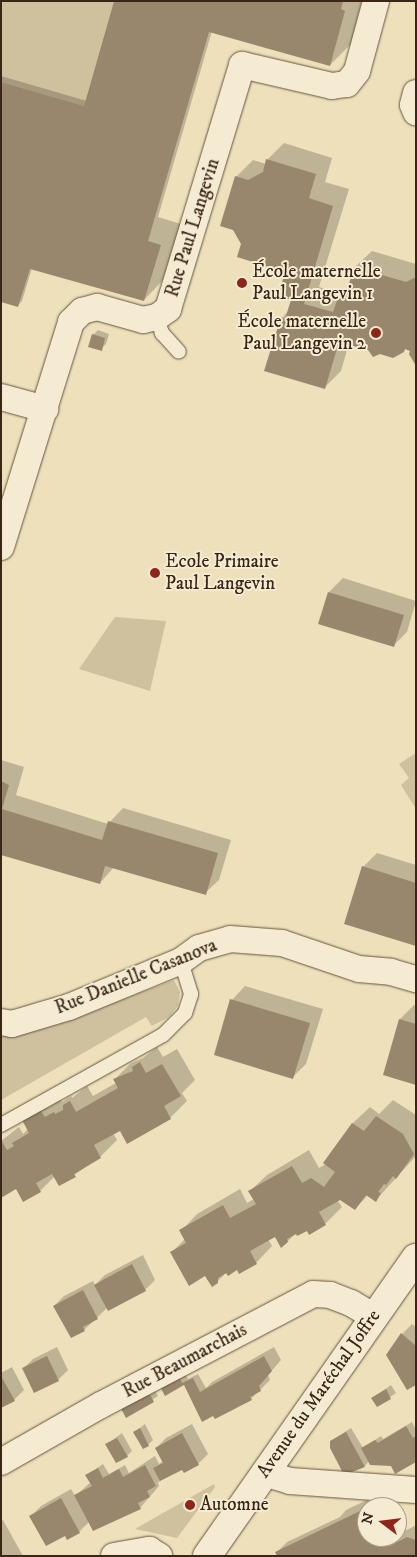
<!DOCTYPE html>
<html>
<head>
<meta charset="utf-8">
<style>
	body { margin:0 }
	#map { position:relative; width:417px; height:1557px; overflow:hidden; background:#eee0ba; font-family:"IM FELL DW Pica",serif }
	div>[style] { position:absolute }
	.green>* { inset:0; background:#cfc09e }
	.shadow>* { inset:0; background:#0003 }
	.building>* { inset:0; background:#98876c }
	.roads { filter:drop-shadow(0 0 1px #675440) drop-shadow(0 0 1px #675440) }
	.service>* { height:14px; margin:-7px; padding:0 7px; transform-origin:7px; border-radius:7px; background:#f4ebd2 }
	.minor>* { height:26px; margin:-13px; padding:0 13px; transform-origin:13px; border-radius:13px; background:#f4ebd2 }
	.secondary>* { height:28px; margin:-14px; padding:0 14px; transform-origin:14px; border-radius:14px; background:#f4ebd2 }
	.dots>* { width:14px; height:14px; translate:-50% -50%; box-sizing:border-box; border:2px solid #f4ebd2; border-radius:50% }
	span { translate:-50% -50%; white-space:nowrap; text-align:center; line-height:1.15; -webkit-text-stroke:4px #f4ebd2; paint-order:stroke }
	.street-label { font-size:19px; color:#3a2617 }
	.poi-label { font-size:19px; color:#3a2617 }
	.left { translate:0 -50%; text-align:left }
	.right { translate:-100% -50%; text-align:right }
	.frame { position:absolute; inset:0; border:2px solid #3a2617; pointer-events:none }
	.north { position:absolute; left:357px; top:1497px; width:50px; height:50px; box-sizing:border-box; background:#f4ebd2; border:1px solid #aa9c87; border-radius:50%; rotate:285deg; font-size:14px; font-weight:700; line-height:20px; text-align:center; color:#3a2617 }
	.north::after { content:''; display:block; margin:auto; width:18px; height:22px; background:#8f2418; clip-path:polygon(50% 0,100% 100%,50% 72%,0 100%) }
</style>
</head>
<body>
<div id="map">
	<div class="green">
		<div style="clip-path:polygon(1px 1px,114px 1px,84px 106px,1px 82px)"></div>
		<div style="clip-path:polygon(115px 617px,166px 621px,150px 691px,79px 669px)"></div>
		<div style="clip-path:polygon(416px 753px,416px 809px,401px 785px,409px 778px,399px 764px)"></div>
		<div style="clip-path:polygon(174px 980px,180px 992px,178px 1006px,169px 1017px,152px 1026px,146px 1017px,1px 1100px,1px 1035px,48px 1027px)"></div>
		<div style="clip-path:polygon(214px 1484px,215px 1487px,177px 1538px,135px 1529px)"></div>
	</div>
	<div class="shadow">
		<div style="clip-path:polygon(115px 1px,362px 1px,351px 44px,330px 65px,212px 31px,158px 217px,181px 224px,165px 278px,144px 300px,32px 268px,22px 301px,17px 306px,1px 301px,1px 76px,87px 101px)"></div>
		<div style="clip-path:polygon(284px 143px,332px 158px,325px 182px,349px 189px,319px 287px,342px 294px,350px 286px,355px 267px,372px 251px,416px 264px,416px 364px,412px 350px,406px 348px,403px 351px,369px 349px,349px 343px,341px 371px,324px 388px,282px 318px,289px 310px,293px 299px,286px 271px,242px 244px,236px 177px,253px 160px,266px 164px,267px 160px)"></div>
		<div style="clip-path:polygon(98px 330px,109px 334px,106px 344px,101px 349px,93px 335px)"></div>
		<div style="clip-path:polygon(343px 578px,416px 601px,407px 632px,393px 646px,329px 592px)"></div>
		<div style="clip-path:polygon(1px 760px,24px 767px,16px 795px,108px 824px,123px 808px,231px 840px,219px 880px,205px 893px,114px 867px,100px 883px,1px 853px)"></div>
		<div style="clip-path:polygon(377px 853px,416px 865px,416px 944px,363px 867px)"></div>
		<div style="clip-path:polygon(245px 986px,323px 1009px,306px 1064px,292px 1078px,232px 1000px)"></div>
		<div style="clip-path:polygon(414px 1005px,416px 1006px,416px 1083px,400px 1019px)"></div>
		<div style="clip-path:polygon(157px 1047px,163px 1057px,177px 1049px,195px 1080px,182px 1093px,187px 1101px,170px 1118px,120px 1129px,113px 1133px,117px 1140px,100px 1157px,60px 1185px,55px 1176px,40px 1191px,17px 1188px,1px 1141px,19px 1127px,23px 1134px,28px 1129px,24px 1120px,57px 1094px,62px 1102px,71px 1096px,72px 1098px,87px 1086px,93px 1096px,116px 1083px,114px 1080px,131px 1063px,143px 1058px)"></div>
		<div style="clip-path:polygon(393px 1100px,416px 1115px,416px 1156px,376px 1200px,368px 1195px,355px 1209px,340px 1198px,338px 1201px,342px 1207px,325px 1224px,296px 1233px,288px 1241px,275px 1235px,268px 1239px,272px 1246px,256px 1263px,227px 1272px,217px 1282px,171px 1253px,185px 1239px,181px 1231px,197px 1214px,240px 1189px,247px 1203px,254px 1199px,250px 1191px,267px 1175px,309px 1150px,319px 1168px,326px 1164px,353px 1123px,370px 1107px,379px 1114px)"></div>
		<div style="clip-path:polygon(143px 1255px,155px 1280px,145px 1290px,109px 1309px,108px 1307px,84px 1330px,54px 1306px,64px 1296px,93px 1281px,95px 1285px,105px 1275px)"></div>
		<div style="clip-path:polygon(412px 1324px,416px 1327px,416px 1383px,402px 1334px)"></div>
		<div style="clip-path:polygon(57px 1347px,68px 1370px,58px 1380px,23px 1369px,33px 1359px)"></div>
		<div style="clip-path:polygon(274px 1347px,281px 1360px,268px 1375px,270px 1380px,251px 1399px,216px 1418px,184px 1384px,166px 1394px,181px 1366px,188px 1379px,198px 1374px,206px 1388px,212px 1382px)"></div>
		<div style="clip-path:polygon(12px 1367px,24px 1390px,14px 1400px,1px 1407px,1px 1373px)"></div>
		<div style="clip-path:polygon(151px 1383px,158px 1396px,126px 1416px)"></div>
		<div style="clip-path:polygon(391px 1385px,396px 1393px,377px 1406px,373px 1398px)"></div>
		<div style="clip-path:polygon(412px 1422px,416px 1430px,416px 1460px,391px 1465px,369px 1461px,365px 1466px,344px 1474px,331px 1442px,337px 1437px,351px 1428px,363px 1448px,381px 1436px,383px 1439px)"></div>
		<div style="clip-path:polygon(145px 1424px,153px 1440px,148px 1445px,135px 1432px)"></div>
		<div style="clip-path:polygon(192px 1424px,208px 1454px,198px 1464px,184px 1471px,182px 1468px,161px 1480px,158px 1483px,159px 1486px,140px 1508px,90px 1521px,79px 1532px,68px 1538px,65px 1534px,31px 1516px,41px 1506px,71px 1489px,75px 1496px,91px 1482px,87px 1475px,103px 1464px,109px 1474px,125px 1465px,129px 1473px,155px 1456px,159px 1464px,163px 1461px,156px 1448px,166px 1438px)"></div>
		<div style="clip-path:polygon(122px 1433px,132px 1451px,127px 1456px,107px 1444px)"></div>
		<div style="clip-path:polygon(377px 1495px,381px 1497px,386px 1507px,367px 1507px,367px 1537px,397px 1537px,397px 1526px,407px 1530px,416px 1525px,416px 1556px,277px 1552px,287px 1542px,340px 1517px,346px 1510px)"></div>
		<div style="clip-path:polygon(3px 1520px,23px 1556px,1px 1556px,1px 1521px)"></div>
	</div>
	<div class="building">
		<div style="clip-path:polygon(114px 1px,343px 1px,341px 9px,345px 11px,330px 66px,209px 32px,148px 241px,161px 245px,144px 301px,30px 269px,18px 307px,1px 302px,1px 82px,84px 106px)"></div>
		<div style="clip-path:polygon(266px 159px,316px 174px,309px 198px,333px 206px,304px 304px,333px 312px,339px 295px,345px 297px,354px 267px,406px 282px,416px 277px,416px 366px,409px 354px,410px 351px,405px 349px,404px 352px,393px 358px,380px 354px,373px 357px,368px 350px,339px 342px,325px 389px,264px 371px,281px 317px,285px 319px,291px 300px,278px 296px,285px 272px,237px 257px,241px 244px,233px 230px,220px 226px,235px 176px,248px 180px,263px 172px)"></div>
		<div style="clip-path:polygon(92px 334px,105px 338px,102px 351px,88px 347px)"></div>
		<div style="clip-path:polygon(328px 592px,404px 615px,394px 647px,318px 624px)"></div>
		<div style="clip-path:polygon(1px 781px,9px 785px,2px 809px,102px 840px,108px 821px,218px 853px,206px 895px,105px 866px,100px 884px,1px 855px)"></div>
		<div style="clip-path:polygon(362px 866px,416px 883px,416px 946px,344px 924px)"></div>
		<div style="clip-path:polygon(230px 999px,310px 1023px,293px 1079px,214px 1055px)"></div>
		<div style="clip-path:polygon(399px 1019px,416px 1024px,416px 1085px,383px 1075px)"></div>
		<div style="clip-path:polygon(140px 1062px,146px 1073px,162px 1064px,181px 1096px,164px 1106px,171px 1119px,127px 1144px,120px 1131px,94px 1145px,101px 1158px,74px 1174px,76px 1177px,59px 1186px,52px 1174px,36px 1183px,41px 1192px,23px 1202px,16px 1189px,1px 1198px,1px 1140px,7px 1150px,14px 1146px,12px 1143px,29px 1133px,22px 1120px,40px 1110px,45px 1117px,54px 1112px,55px 1114px,63px 1110px,63px 1105px,70px 1101px,76px 1112px,102px 1097px,118px 1088px,113px 1079px,133px 1071px,132px 1067px)"></div>
		<div style="clip-path:polygon(376px 1116px,403px 1134px,414px 1154px,396px 1179px,393px 1176px,386px 1185px,384px 1184px,378px 1192px,381px 1193px,376px 1202px,366px 1195px,355px 1210px,340px 1200px,319px 1212px,326px 1225px,309px 1235px,307px 1231px,297px 1236px,296px 1234px,287px 1239px,288px 1242px,281px 1248px,275px 1237px,250px 1251px,257px 1264px,239px 1274px,237px 1270px,228px 1276px,226px 1273px,218px 1278px,218px 1283px,212px 1287px,205px 1276px,189px 1286px,170px 1252px,186px 1243px,179px 1230px,223px 1205px,230px 1218px,256px 1204px,248px 1191px,292px 1166px,302px 1183px,311px 1178px,324px 1187px,335px 1172px,323px 1163px,352px 1123px,364px 1131px)"></div>
		<div style="clip-path:polygon(132px 1264px,146px 1291px,108px 1311px,94px 1285px)"></div>
		<div style="clip-path:polygon(83px 1290px,98px 1319px,83px 1327px,85px 1331px,71px 1338px,53px 1306px)"></div>
		<div style="clip-path:polygon(401px 1333px,416px 1346px,416px 1385px,407px 1390px,386px 1355px)"></div>
		<div style="clip-path:polygon(47px 1356px,59px 1381px,34px 1393px,22px 1368px)"></div>
		<div style="clip-path:polygon(264px 1356px,272px 1371px,259px 1386px,261px 1391px,250px 1397px,252px 1400px,215px 1419px,213px 1416px,202px 1422px,184px 1385px,165px 1396px,157px 1381px,176px 1370px,182px 1383px,193px 1378px,200px 1392px)"></div>
		<div style="clip-path:polygon(1px 1376px,15px 1401px,1px 1408px)"></div>
		<div style="clip-path:polygon(146px 1387px,154px 1402px,126px 1418px,118px 1403px)"></div>
		<div style="clip-path:polygon(386px 1389px,391px 1399px,377px 1407px,371px 1398px)"></div>
		<div style="clip-path:polygon(406px 1426px,413px 1438px,416px 1436px,416px 1462px,395px 1474px,391px 1466px,370px 1465px,361px 1448px,375px 1440px,378px 1443px)"></div>
		<div style="clip-path:polygon(140px 1428px,149px 1446px,143px 1449px,133px 1432px)"></div>
		<div style="clip-path:polygon(346px 1432px,365px 1467px,344px 1475px,330px 1448px,330px 1441px)"></div>
		<div style="clip-path:polygon(182px 1433px,199px 1465px,184px 1473px,182px 1470px,160px 1481px,153px 1468px,163px 1463px,155px 1448px)"></div>
		<div style="clip-path:polygon(117px 1438px,128px 1457px,116px 1463px,105px 1444px)"></div>
		<div style="clip-path:polygon(145px 1465px,156px 1486px,147px 1491px,150px 1497px,138px 1503px,141px 1509px,93px 1531px,74px 1495px,92px 1486px,85px 1475px,98px 1468px,103px 1478px,119px 1469px,123px 1477px)"></div>
		<div style="clip-path:polygon(61px 1498px,80px 1533px,67px 1540px,65px 1536px,46px 1546px,29px 1516px)"></div>
		<div style="clip-path:polygon(360px 1511px,367px 1518px,367px 1537px,376px 1537px,379px 1542px,389px 1546px,407px 1537px,416px 1540px,416px 1556px,277px 1556px,275px 1552px)"></div>
	</div>
	<div class="roads">
		<div class="service">
			<div style="left:157px;top:317px;width:17px;rotate:73deg"></div>
			<div style="left:162px;top:333px;width:25px;rotate:48deg"></div>
			<div style="left:1px;top:1125px;width:185px;rotate:-29.1deg"></div>
			<div style="left:163px;top:1035px;width:31px;rotate:-45deg"></div>
			<div style="left:185px;top:1013px;width:20px;rotate:-72deg"></div>
			<div style="left:191px;top:994px;width:34px;rotate:-107deg"></div>
		</div>
		<div class="minor">
			<div style="left:416px;top:93px;width:12px;rotate:104deg"></div>
			<div style="left:413px;top:105px;width:8px;rotate:67deg"></div>
			<div style="left:1px;top:397px;width:46px;rotate:15.3deg"></div>
			<div style="left:1px;top:547px;width:236px;rotate:-72.7deg"></div>
			<div style="left:71px;top:322px;width:16px;rotate:-45deg"></div>
			<div style="left:82px;top:311px;width:16px;rotate:-15deg"></div>
			<div style="left:97px;top:307px;width:48px;rotate:15.8deg"></div>
			<div style="left:143px;top:320px;width:14px;rotate:-12deg"></div>
			<div style="left:157px;top:317px;width:14px;rotate:-36deg"></div>
			<div style="left:168px;top:309px;width:255px;rotate:-73.1deg"></div>
			<div style="left:242px;top:65px;width:92px;rotate:13.1deg"></div>
			<div style="left:332px;top:86px;width:15px;rotate:-8deg"></div>
			<div style="left:347px;top:84px;width:16px;rotate:-52deg"></div>
			<div style="left:357px;top:71px;width:73px;rotate:-74.8deg"></div>
			<div style="left:1px;top:1022px;width:11px;rotate:10deg"></div>
			<div style="left:12px;top:1024px;width:59px;rotate:-16.6deg"></div>
			<div style="left:69px;top:1007px;width:121px;rotate:-22.3deg"></div>
			<div style="left:181px;top:961px;width:22px;rotate:-36deg"></div>
			<div style="left:199px;top:948px;width:32px;rotate:-16deg"></div>
			<div style="left:230px;top:939px;width:52px;rotate:4.4deg"></div>
			<div style="left:282px;top:943px;width:81px;rotate:18.7deg"></div>
			<div style="left:359px;top:969px;width:32px;rotate:5deg"></div>
			<div style="left:391px;top:972px;width:26px;rotate:16deg"></div>
			<div style="left:1px;top:1462px;width:115px;rotate:-29.7deg"></div>
			<div style="left:101px;top:1405px;width:239px;rotate:-27.6deg"></div>
			<div style="left:313px;top:1294px;width:17px;rotate:3deg"></div>
			<div style="left:330px;top:1295px;width:22px;rotate:21deg"></div>
			<div style="left:351px;top:1303px;width:27px;rotate:31deg"></div>
			<div style="left:264px;top:1473px;width:27px;rotate:17deg"></div>
			<div style="left:290px;top:1481px;width:126px;rotate:4.1deg"></div>
			<div style="left:114px;top:1556px;width:36px;rotate:-10deg"></div>
			<div style="left:149px;top:1550px;width:12px;rotate:31deg"></div>
		</div>
		<div class="secondary">
			<div style="left:207px;top:1556px;width:364px;rotate:-55deg"></div>
		</div>
	</div>
	<div class="dots">
		<div style="left:242px;top:283px;background:#8f2418"></div>
		<div style="left:376px;top:333px;background:#8f2418"></div>
		<div style="left:155px;top:573px;background:#8f2418"></div>
		<div style="left:190px;top:1505px;background:#8f2418"></div>
	</div>
	<div class="street-label">
		<span style="left:193px;top:228px;rotate:-73deg">Rue Paul Langevin</span>
		<span style="left:136px;top:977px;rotate:-22deg">Rue Danielle Casanova</span>
		<span style="left:185px;top:1361px;rotate:-28deg">Rue Beaumarchais</span>
		<span style="left:319px;top:1394px;rotate:-55deg">Avenue du Maréchal Joffre</span>
	</div>
	<div class="poi-label">
		<span class="left" style="left:252px;top:283px">École maternelle<br>Paul Langevin 1</span>
		<span class="right" style="left:366px;top:333px">École maternelle<br>Paul Langevin 2</span>
		<span class="left" style="left:165px;top:573px">Ecole Primaire<br>Paul Langevin</span>
		<span class="left" style="left:200px;top:1505px">Automne</span>
	</div>
	<div class="frame"></div>
	<div class="north">N</div>
</div>
</body>
</html>
